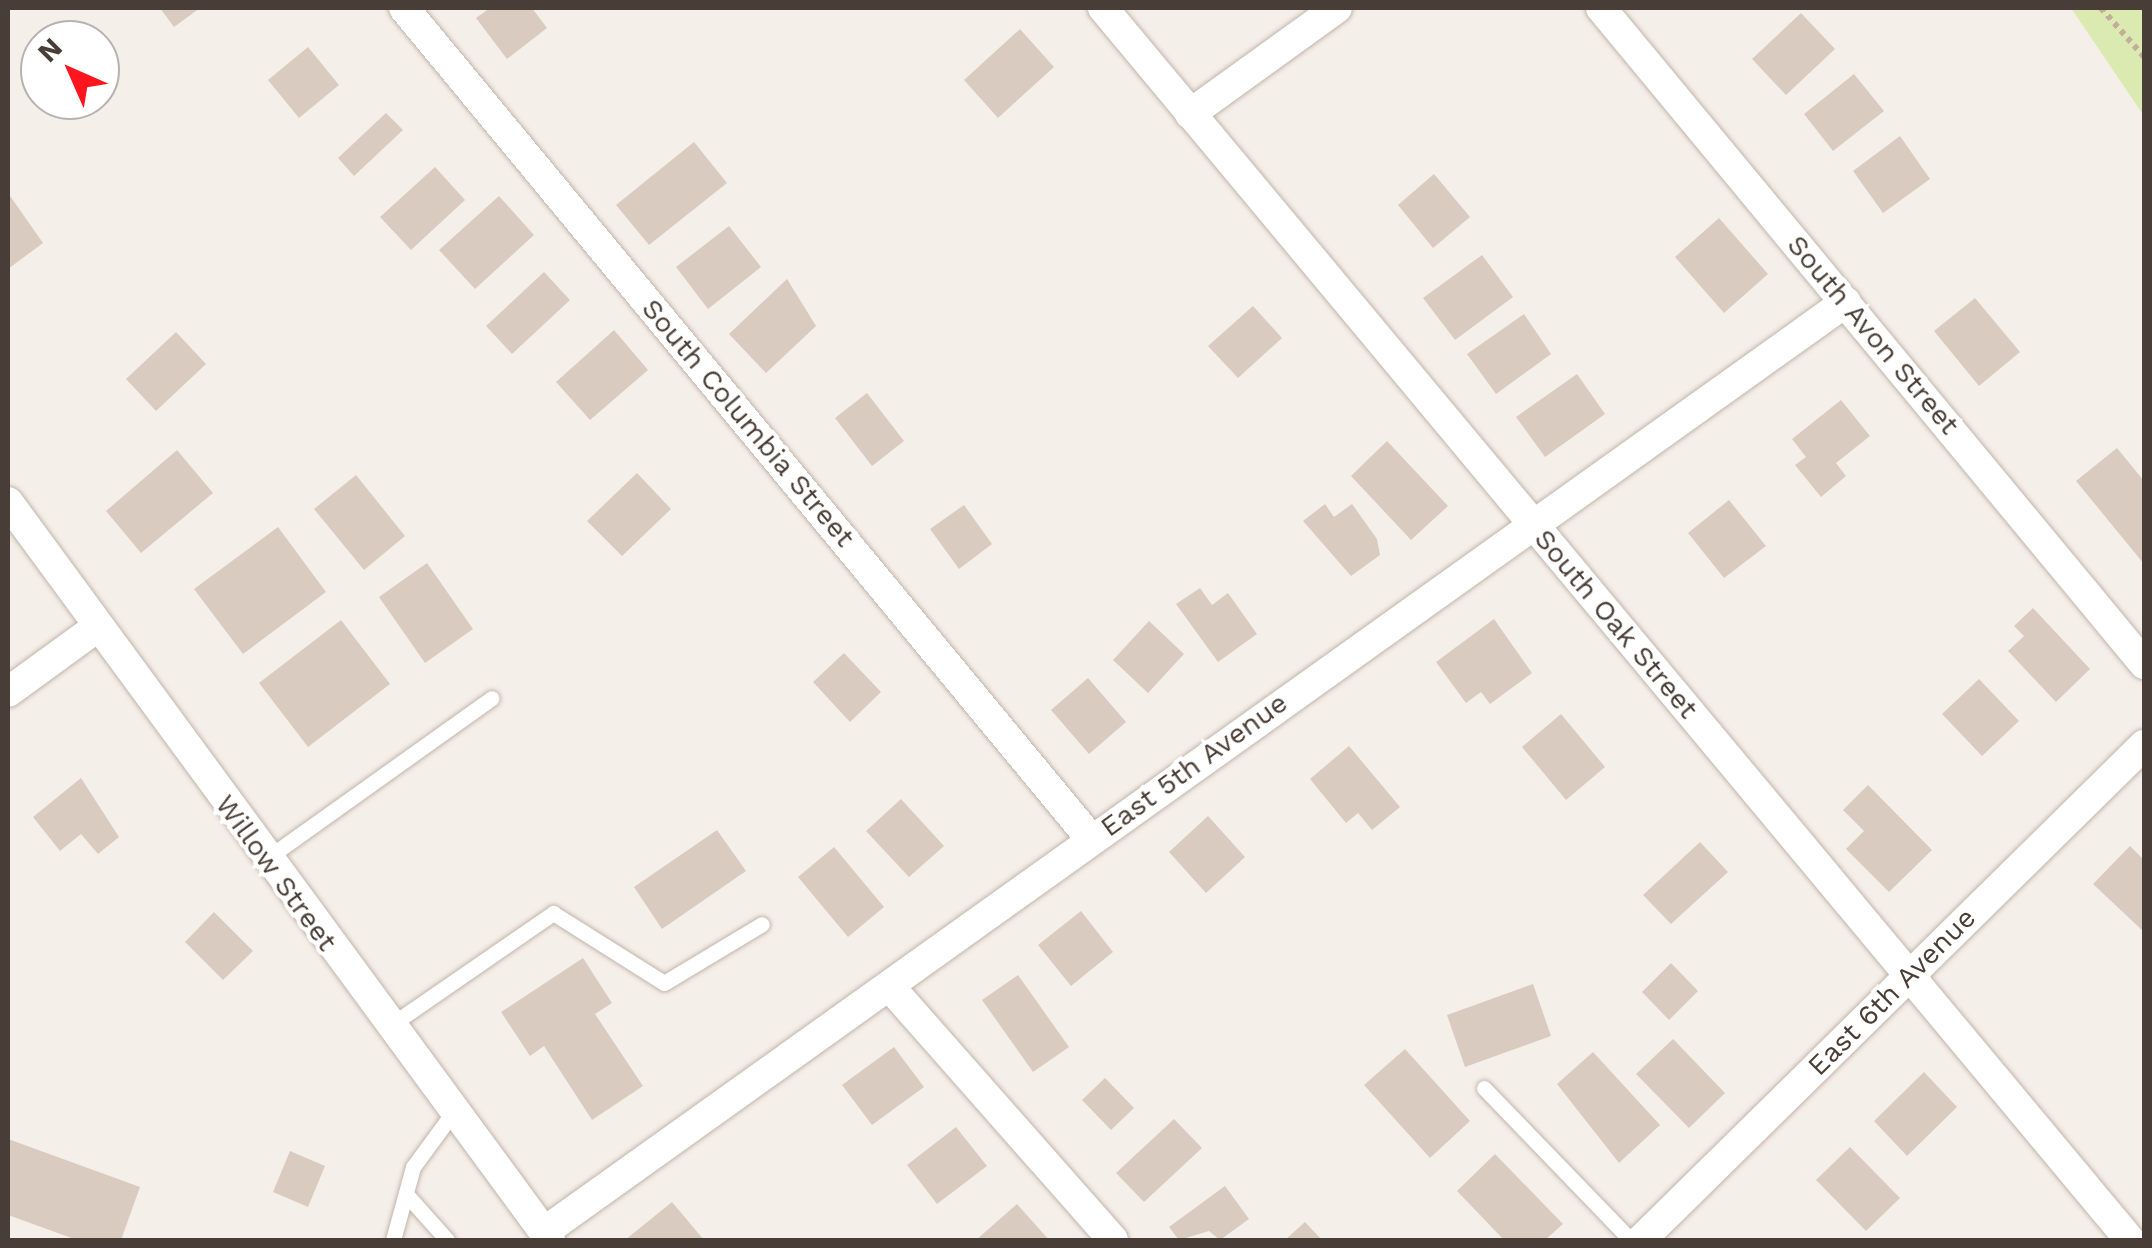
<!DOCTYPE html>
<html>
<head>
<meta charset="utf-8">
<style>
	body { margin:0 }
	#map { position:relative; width:2152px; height:1248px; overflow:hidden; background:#f5efe9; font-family:"Work Sans",sans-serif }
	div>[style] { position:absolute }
	.green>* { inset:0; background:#dbeab0 }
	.building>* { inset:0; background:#dacbc0 }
	.path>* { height:6px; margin-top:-3px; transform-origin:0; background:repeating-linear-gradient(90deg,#c3ae9b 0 5px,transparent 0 10px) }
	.roads { filter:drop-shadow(0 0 2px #c1b5ab) drop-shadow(0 0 2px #c1b5ab) }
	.lane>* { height:15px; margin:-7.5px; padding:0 7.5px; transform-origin:7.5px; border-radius:7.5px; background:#fff }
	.street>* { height:30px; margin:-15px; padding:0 15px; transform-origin:15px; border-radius:15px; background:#fff }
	span { translate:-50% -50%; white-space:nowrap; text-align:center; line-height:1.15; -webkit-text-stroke:8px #fff; paint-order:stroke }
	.street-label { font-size:28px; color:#493e37 }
	.frame { position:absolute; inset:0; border:10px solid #493e37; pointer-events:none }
	.north { position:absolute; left:20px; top:20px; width:100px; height:100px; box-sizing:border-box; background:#fff; border:2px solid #b6b2af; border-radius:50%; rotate:315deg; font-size:28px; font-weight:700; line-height:40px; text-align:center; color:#493e37 }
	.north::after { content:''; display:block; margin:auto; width:35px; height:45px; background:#ff151d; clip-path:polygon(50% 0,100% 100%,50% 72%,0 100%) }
</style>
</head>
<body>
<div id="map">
	<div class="green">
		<div style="clip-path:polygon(2071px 8px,2144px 8px,2144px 116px)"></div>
	</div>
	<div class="building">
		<div style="clip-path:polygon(160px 8px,200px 8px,174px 27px)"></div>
		<div style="clip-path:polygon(490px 8px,532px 8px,547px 28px,507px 59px,476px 18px)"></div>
		<div style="clip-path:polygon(1801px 13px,1835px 49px,1786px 95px,1752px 59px)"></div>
		<div style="clip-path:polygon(1020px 29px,1054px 67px,998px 118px,964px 80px)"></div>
		<div style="clip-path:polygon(308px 47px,339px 85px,299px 118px,268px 80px)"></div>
		<div style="clip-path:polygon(1854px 74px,1884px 111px,1833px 151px,1804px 114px)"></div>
		<div style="clip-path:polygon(386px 113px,403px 130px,354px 176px,338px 158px)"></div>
		<div style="clip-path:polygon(1900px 136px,1930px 179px,1883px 213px,1853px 171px)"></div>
		<div style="clip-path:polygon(694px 142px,727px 183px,649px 245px,616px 205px)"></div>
		<div style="clip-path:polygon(435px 167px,465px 200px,411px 250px,380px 217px)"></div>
		<div style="clip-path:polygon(1434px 174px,1470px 217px,1433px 248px,1398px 205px)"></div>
		<div style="clip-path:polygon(8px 193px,43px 243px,8px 269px)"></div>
		<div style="clip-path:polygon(499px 196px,534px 235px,475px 289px,439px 250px)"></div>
		<div style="clip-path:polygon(1719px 218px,1768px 274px,1724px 313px,1675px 257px)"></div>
		<div style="clip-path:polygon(729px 226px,761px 267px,708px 309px,676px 267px)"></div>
		<div style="clip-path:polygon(1482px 255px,1513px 297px,1455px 340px,1423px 298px)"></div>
		<div style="clip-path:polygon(544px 272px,570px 300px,512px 354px,486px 326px)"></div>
		<div style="clip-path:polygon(787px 279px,816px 326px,766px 373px,729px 334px)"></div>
		<div style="clip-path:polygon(1975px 298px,2020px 352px,1979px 386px,1934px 331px)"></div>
		<div style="clip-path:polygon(1253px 306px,1282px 338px,1238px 378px,1208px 346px)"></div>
		<div style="clip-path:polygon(1524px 314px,1551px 354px,1496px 394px,1467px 354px)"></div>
		<div style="clip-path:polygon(614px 330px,648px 370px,590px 420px,556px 382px)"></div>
		<div style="clip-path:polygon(176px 332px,206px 364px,156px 411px,126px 379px)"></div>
		<div style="clip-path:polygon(1577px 374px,1605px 414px,1545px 457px,1516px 417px)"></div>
		<div style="clip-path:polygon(867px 393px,904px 441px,872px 466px,835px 418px)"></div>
		<div style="clip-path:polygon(1841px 400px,1870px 436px,1836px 463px,1846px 476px,1821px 497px,1795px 465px,1806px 457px,1792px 439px)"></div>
		<div style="clip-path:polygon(1387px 441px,1448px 506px,1411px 540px,1351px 476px)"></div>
		<div style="clip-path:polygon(2117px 448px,2144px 481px,2144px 564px,2076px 481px)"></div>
		<div style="clip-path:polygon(177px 450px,213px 493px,141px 553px,106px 511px)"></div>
		<div style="clip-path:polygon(637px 473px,671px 509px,622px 556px,587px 521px)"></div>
		<div style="clip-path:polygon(356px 475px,405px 536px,364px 570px,314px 509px)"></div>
		<div style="clip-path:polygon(1729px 500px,1766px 546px,1724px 578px,1688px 533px)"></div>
		<div style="clip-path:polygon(1325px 504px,1334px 517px,1352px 504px,1377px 539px,1380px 555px,1351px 576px,1303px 521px)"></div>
		<div style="clip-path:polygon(964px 505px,992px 544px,959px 569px,930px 529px)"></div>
		<div style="clip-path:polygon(278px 527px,326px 592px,243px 654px,194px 589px)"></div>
		<div style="clip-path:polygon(427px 563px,473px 629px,425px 663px,379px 597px)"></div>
		<div style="clip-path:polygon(1200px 588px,1212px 605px,1228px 593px,1257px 634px,1218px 662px,1176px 604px)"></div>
		<div style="clip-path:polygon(2033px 608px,2090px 669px,2056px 702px,2008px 651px,2024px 636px,2014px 626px)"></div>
		<div style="clip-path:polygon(1494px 619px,1532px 673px,1490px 704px,1481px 692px,1466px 703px,1436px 662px)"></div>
		<div style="clip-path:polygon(341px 620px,390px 684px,308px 747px,259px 683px)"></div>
		<div style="clip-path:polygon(1149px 621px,1184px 654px,1148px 693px,1113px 660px)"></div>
		<div style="clip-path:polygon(844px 653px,881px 692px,850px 722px,813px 682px)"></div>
		<div style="clip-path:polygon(1088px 678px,1126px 722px,1089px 754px,1051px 710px)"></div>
		<div style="clip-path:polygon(1979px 679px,2019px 721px,1982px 756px,1942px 714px)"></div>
		<div style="clip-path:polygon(1561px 714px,1605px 767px,1566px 800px,1522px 747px)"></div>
		<div style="clip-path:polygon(1349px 746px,1400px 807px,1372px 830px,1358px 813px,1346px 823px,1310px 779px)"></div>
		<div style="clip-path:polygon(81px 778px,119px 837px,98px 854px,81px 834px,60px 851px,33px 817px)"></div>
		<div style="clip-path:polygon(1868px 785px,1932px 850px,1889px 892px,1846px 849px,1864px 831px,1843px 810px)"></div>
		<div style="clip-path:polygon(901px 799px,944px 846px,909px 877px,866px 831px)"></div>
		<div style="clip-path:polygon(1208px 816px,1245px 857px,1206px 893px,1169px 852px)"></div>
		<div style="clip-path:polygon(717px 830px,746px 871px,662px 929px,634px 887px)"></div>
		<div style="clip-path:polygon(1700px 842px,1728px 872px,1671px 924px,1643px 895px)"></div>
		<div style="clip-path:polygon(2130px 846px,2144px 860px,2144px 932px,2093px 884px)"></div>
		<div style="clip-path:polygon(834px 847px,884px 907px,848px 937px,798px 877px)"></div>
		<div style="clip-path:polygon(1081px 911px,1113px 952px,1071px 986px,1038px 945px)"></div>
		<div style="clip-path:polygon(214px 912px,253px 951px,223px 980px,185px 942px)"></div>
		<div style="clip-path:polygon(583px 958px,612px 1003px,595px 1014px,643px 1086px,592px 1120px,544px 1046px,530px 1056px,501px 1012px)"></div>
		<div style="clip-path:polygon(1671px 963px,1698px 991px,1669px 1020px,1642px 992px)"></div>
		<div style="clip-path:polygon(1018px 975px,1069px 1047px,1033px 1072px,982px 1000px)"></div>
		<div style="clip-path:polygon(1533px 984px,1551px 1036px,1465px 1067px,1447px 1015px)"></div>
		<div style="clip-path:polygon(1673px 1039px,1725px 1093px,1689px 1128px,1636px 1074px)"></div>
		<div style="clip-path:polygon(894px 1047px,924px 1087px,872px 1125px,842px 1085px)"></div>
		<div style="clip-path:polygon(1405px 1049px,1470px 1121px,1430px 1158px,1364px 1085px)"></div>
		<div style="clip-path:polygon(1593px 1052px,1660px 1125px,1619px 1163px,1557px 1084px)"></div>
		<div style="clip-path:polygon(1924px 1072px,1957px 1107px,1907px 1156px,1874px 1121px)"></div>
		<div style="clip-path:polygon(1105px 1078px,1134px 1108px,1111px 1130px,1082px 1100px)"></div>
		<div style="clip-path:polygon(1174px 1119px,1202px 1148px,1144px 1202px,1116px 1173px)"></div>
		<div style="clip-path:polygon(956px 1127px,987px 1166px,937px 1204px,907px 1165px)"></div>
		<div style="clip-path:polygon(8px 1139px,140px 1187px,121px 1240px,77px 1240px,8px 1215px)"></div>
		<div style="clip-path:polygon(1850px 1147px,1900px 1198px,1866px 1231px,1816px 1180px)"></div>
		<div style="clip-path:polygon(290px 1151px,325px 1166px,308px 1207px,273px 1192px)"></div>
		<div style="clip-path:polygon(1495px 1154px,1563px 1224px,1545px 1240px,1504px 1240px,1457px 1191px)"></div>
		<div style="clip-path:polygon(1225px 1186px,1249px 1219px,1220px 1240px,1209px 1231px,1179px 1240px,1169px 1227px)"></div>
		<div style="clip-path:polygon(672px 1202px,704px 1240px,625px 1240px)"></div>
		<div style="clip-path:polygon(1017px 1204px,1049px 1240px,976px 1240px)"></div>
		<div style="clip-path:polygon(1305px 1222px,1322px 1240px,1285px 1240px)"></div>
	</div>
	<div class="path">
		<div style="left:2101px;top:8px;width:65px;rotate:48.7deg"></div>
	</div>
	<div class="roads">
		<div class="lane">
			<div style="left:266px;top:859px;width:277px;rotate:-35.5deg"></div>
			<div style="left:388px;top:1027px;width:201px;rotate:-34.6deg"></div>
			<div style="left:553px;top:913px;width:131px;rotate:32.2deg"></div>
			<div style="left:664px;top:983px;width:114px;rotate:-31deg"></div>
			<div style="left:1484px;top:1088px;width:211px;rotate:46deg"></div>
			<div style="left:406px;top:1194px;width:62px;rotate:48.3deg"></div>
			<div style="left:393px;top:1240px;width:76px;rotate:-74.7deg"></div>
			<div style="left:413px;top:1167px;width:66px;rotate:-53.7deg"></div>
		</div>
		<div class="street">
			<div style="left:404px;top:8px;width:1078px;rotate:50.42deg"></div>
			<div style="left:1103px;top:8px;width:1604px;rotate:50.19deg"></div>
			<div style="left:1601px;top:8px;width:852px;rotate:50.38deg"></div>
			<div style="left:1190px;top:114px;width:181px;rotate:-35.8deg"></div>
			<div style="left:8px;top:502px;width:916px;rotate:53.71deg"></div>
			<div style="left:8px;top:692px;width:109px;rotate:-36deg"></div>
			<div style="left:890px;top:987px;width:337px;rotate:48.6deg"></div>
			<div style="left:544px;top:1232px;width:1600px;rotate:-35.54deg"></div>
			<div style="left:1641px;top:1240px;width:706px;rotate:-44.54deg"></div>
		</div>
	</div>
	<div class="street-label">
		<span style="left:1873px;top:335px;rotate:50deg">South Avon Street</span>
		<span style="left:748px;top:423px;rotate:50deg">South Columbia Street</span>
		<span style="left:1616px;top:624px;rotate:50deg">South Oak Street</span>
		<span style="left:1194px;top:765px;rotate:-36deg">East 5th Avenue</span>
		<span style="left:276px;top:873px;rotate:54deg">Willow Street</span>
		<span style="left:1892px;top:992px;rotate:-45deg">East 6th Avenue</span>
	</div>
	<div class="frame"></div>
	<div class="north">N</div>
</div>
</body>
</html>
